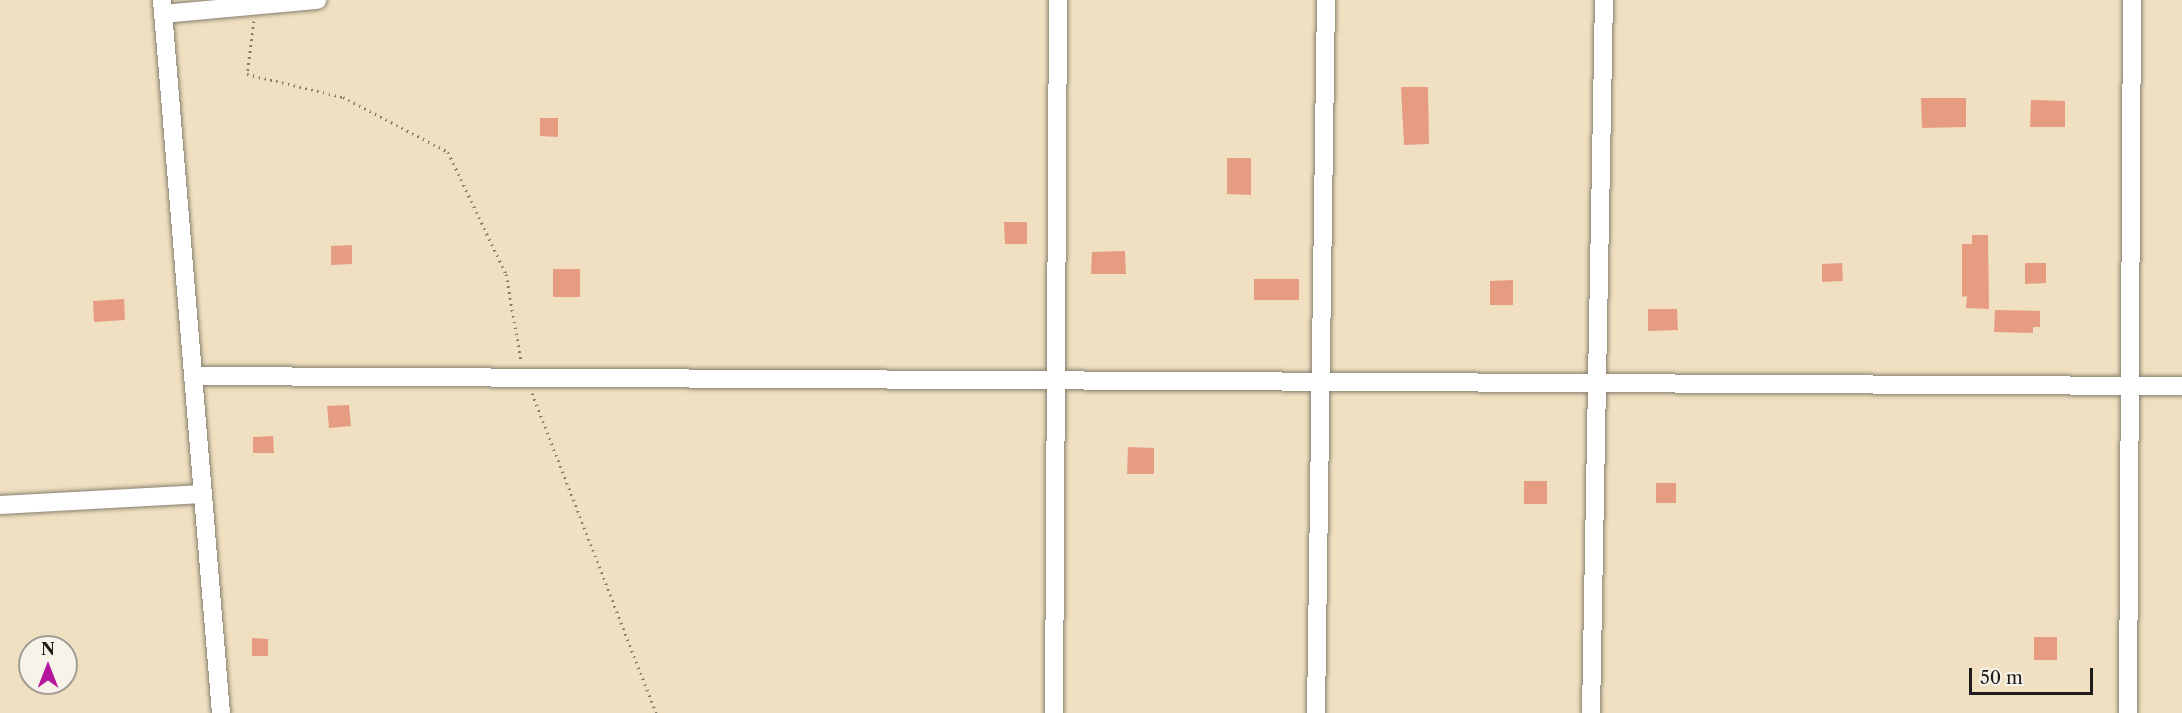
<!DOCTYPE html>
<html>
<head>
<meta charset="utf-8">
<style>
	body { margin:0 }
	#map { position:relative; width:2182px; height:713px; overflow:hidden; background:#f0e0c1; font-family:"Libre Caslon Text",serif }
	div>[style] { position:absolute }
	.building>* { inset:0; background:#e69c81 }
	.path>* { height:3px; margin-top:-1.5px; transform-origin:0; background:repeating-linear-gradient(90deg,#867e6e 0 1.5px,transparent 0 6px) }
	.roads { filter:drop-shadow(0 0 2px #867e6e) drop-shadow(0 0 2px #867e6e) }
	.street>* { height:18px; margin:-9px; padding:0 9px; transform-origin:9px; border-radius:9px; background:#fff }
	span { translate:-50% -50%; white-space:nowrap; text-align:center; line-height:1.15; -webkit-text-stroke:4.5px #f7f3e8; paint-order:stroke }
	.north { position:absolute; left:18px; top:635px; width:60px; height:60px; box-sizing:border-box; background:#f7f3e8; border:2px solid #9f9d96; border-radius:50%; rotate:0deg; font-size:16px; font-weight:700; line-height:24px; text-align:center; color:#1c1c1c }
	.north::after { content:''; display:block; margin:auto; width:21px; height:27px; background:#b5179e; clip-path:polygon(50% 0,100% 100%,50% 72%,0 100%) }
	.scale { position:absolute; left:1969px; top:668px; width:124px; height:27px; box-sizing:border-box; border:3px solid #1c1c1c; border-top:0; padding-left:8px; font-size:18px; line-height:21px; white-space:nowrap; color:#1c1c1c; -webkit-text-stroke:4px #f7f3e8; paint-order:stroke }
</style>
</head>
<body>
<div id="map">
	<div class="building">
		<div style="clip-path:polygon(1401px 87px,1428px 87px,1429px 144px,1404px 145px)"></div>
		<div style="clip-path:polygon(1921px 98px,1966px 98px,1966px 127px,1922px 128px)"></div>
		<div style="clip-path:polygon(2031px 100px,2065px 101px,2065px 127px,2030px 127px)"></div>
		<div style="clip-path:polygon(540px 118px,558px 118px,558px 137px,540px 136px)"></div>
		<div style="clip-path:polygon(1227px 158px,1251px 158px,1251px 195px,1227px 194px)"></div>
		<div style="clip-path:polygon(1004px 222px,1027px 222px,1027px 244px,1005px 244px)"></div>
		<div style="clip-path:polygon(1972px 235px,1988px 235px,1989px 309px,1966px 308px,1967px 296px,1962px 297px,1962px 244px,1972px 244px)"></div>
		<div style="clip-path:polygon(352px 245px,352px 264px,331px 265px,331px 246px)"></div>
		<div style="clip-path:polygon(1125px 251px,1126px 274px,1091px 274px,1092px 252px)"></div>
		<div style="clip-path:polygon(1842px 263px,1843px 281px,1822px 282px,1822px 264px)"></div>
		<div style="clip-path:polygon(2025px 263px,2046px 263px,2046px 283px,2025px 284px)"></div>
		<div style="clip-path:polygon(553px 269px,580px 269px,580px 297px,553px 297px)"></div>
		<div style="clip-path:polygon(1254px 279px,1299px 279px,1299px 300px,1254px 300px)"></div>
		<div style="clip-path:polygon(1513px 280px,1513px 305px,1490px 305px,1490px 281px)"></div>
		<div style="clip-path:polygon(124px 299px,125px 320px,94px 322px,93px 301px)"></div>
		<div style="clip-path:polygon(1648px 309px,1677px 309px,1678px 330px,1648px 331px)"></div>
		<div style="clip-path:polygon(1995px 310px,2040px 311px,2040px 327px,2033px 327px,2033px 333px,1994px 332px)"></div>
		<div style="clip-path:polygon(349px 405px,351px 426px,329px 428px,327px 406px)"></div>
		<div style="clip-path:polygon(273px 436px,274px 453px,253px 453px,253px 437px)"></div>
		<div style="clip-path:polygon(1128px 447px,1154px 448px,1154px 474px,1127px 474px)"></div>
		<div style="clip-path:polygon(1524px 481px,1547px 481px,1547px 504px,1524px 504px)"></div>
		<div style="clip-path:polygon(1656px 483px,1676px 483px,1676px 503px,1656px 503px)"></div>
		<div style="clip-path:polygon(2034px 637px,2057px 637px,2057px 660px,2034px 660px)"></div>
		<div style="clip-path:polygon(252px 638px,268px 639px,268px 656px,252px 656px)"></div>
	</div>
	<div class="path">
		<div style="left:254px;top:21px;width:53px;rotate:97.5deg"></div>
		<div style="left:247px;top:74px;width:99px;rotate:13.5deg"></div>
		<div style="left:343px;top:97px;width:119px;rotate:27.6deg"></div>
		<div style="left:448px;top:152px;width:135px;rotate:64.6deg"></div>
		<div style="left:506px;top:274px;width:88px;rotate:80.2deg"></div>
		<div style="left:532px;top:393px;width:343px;rotate:68.8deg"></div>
	</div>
	<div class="roads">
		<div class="street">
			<div style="left:162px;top:0;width:715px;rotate:85.27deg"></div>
			<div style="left:163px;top:14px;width:155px;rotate:-5.2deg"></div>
			<div style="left:193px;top:376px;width:1989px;rotate:0.29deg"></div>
			<div style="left:0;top:505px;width:203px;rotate:-3.1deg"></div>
			<div style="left:1054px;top:713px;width:713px;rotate:-89.68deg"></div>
			<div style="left:1316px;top:713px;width:713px;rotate:-89.2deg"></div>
			<div style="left:1591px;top:713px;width:713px;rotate:-88.96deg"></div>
			<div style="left:2128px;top:713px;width:713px;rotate:-89.68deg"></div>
		</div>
	</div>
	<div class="north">N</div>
	<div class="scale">50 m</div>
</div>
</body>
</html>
